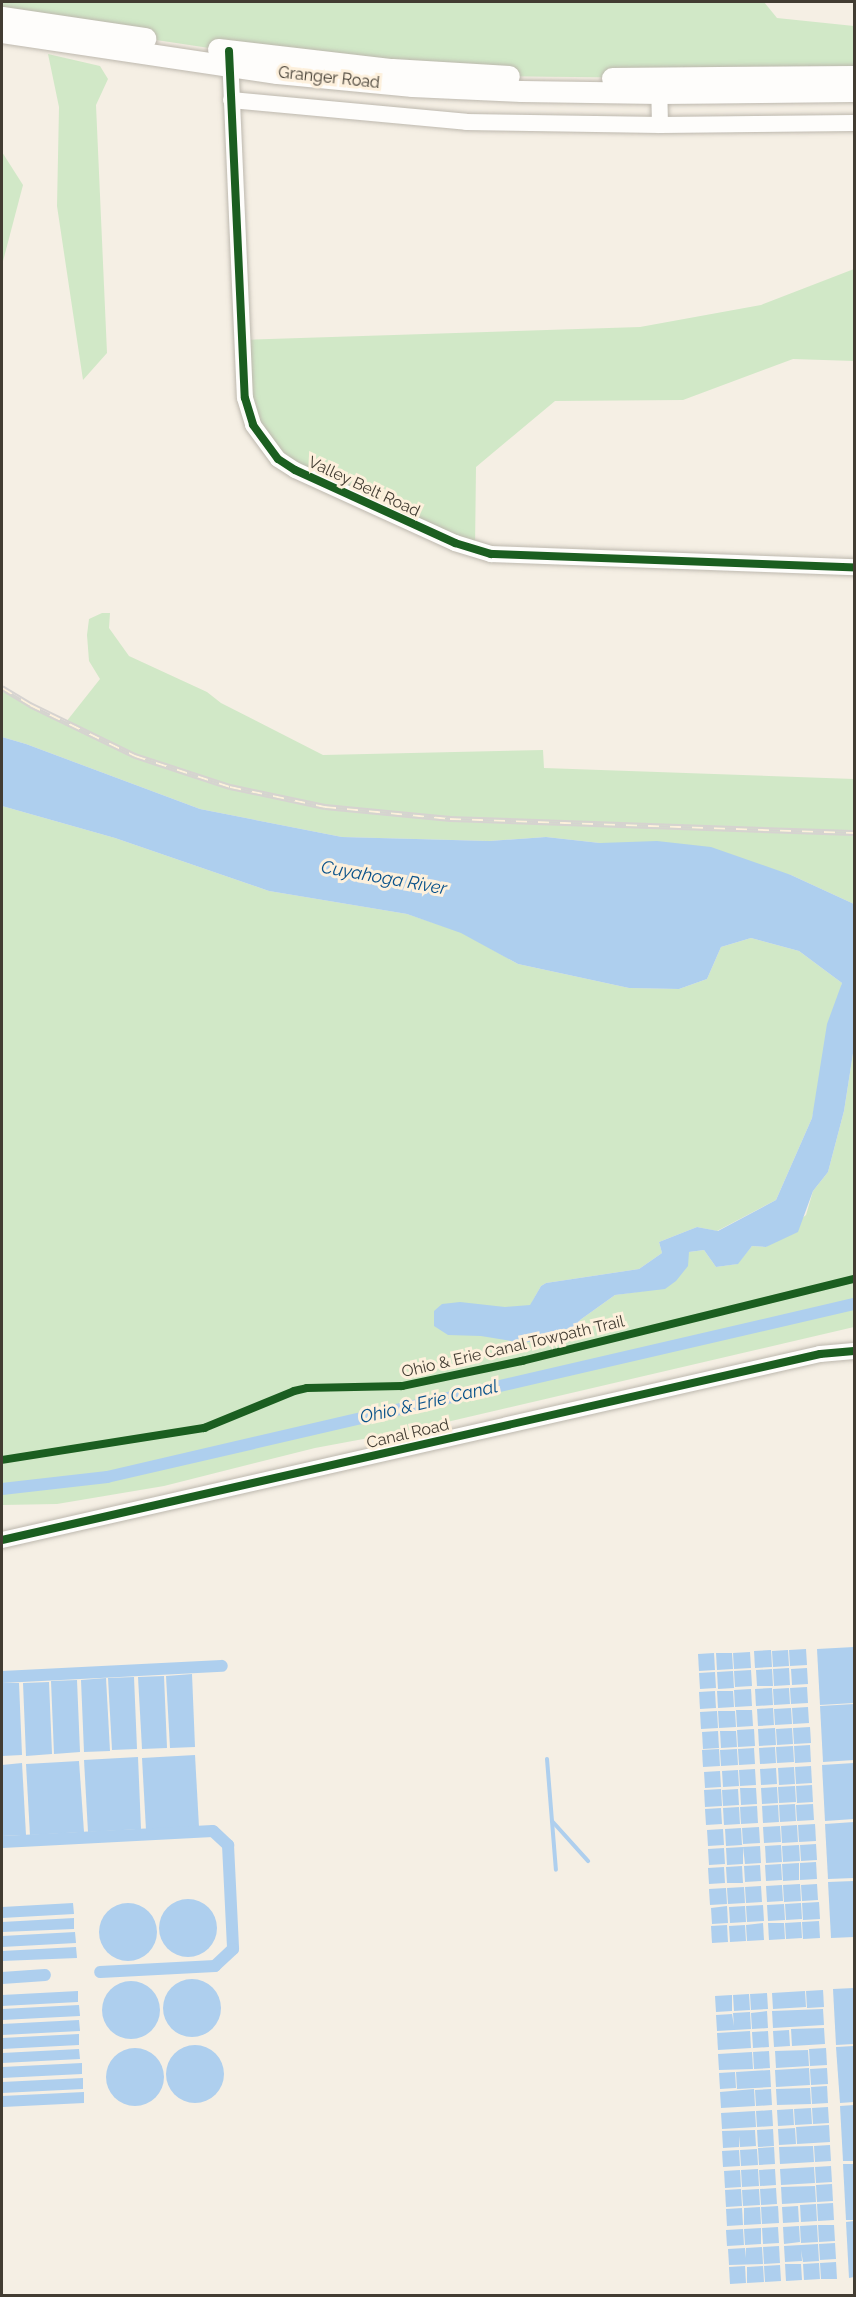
<!DOCTYPE html>
<html>
<head>
<meta charset="utf-8">
<style>
	body { margin:0 }
	#map { position:relative; width:856px; height:2297px; overflow:hidden; background:#f5efe4; font-family:Raleway,sans-serif }
	div>[style] { position:absolute }
	.green>* { inset:0; background:#d1e8c7 }
	.water>* { inset:0; background:#aecfee }
	.round { border-radius:50% }
	.stream>* { height:4px; margin:-2px; padding:0 2px; transform-origin:2px; border-radius:2px; background:#aecfee }
	.canal>* { height:12px; margin:-6px; padding:0 6px; transform-origin:6px; border-radius:6px; background:#aecfee }
	.roads { filter:drop-shadow(0 0 2px #bdb8ae) drop-shadow(0 0 2px #bdb8ae) }
	.minor>* { height:16px; margin:-8px; padding:0 8px; transform-origin:8px; border-radius:8px; background:#fefdfb }
	.major>* { height:21px; margin:-10.5px; padding:0 10.5px; transform-origin:10.5px; border-radius:10.5px; background:#fefdfb }
	.rail>* { height:6px; margin-top:-3px; transform-origin:0; background:repeating-linear-gradient(90deg,#fdf0dc 0 11px,#d6d3d0 0 22px); box-sizing:border-box; border-block:2px solid #d6d3d0 }
	.cycleway>* { height:8px; margin:-4px; padding:0 4px; transform-origin:4px; border-radius:4px; background:#1b5e20 }
	span { translate:-50% -50%; white-space:nowrap; text-align:center; line-height:1.15; -webkit-text-stroke:6px #fdf0dc; paint-order:stroke }
	.street-label { font-size:16px; color:#423c32 }
	.water-label { font-size:18px; color:#08518a; font-style:italic }
	.frame { position:absolute; inset:0; border:3px solid #423c32; pointer-events:none }
</style>
</head>
<body>
<div id="map">
	<div class="green">
		<div style="clip-path:polygon(2px 2px,764px 2px,777px 18px,854px 26px,854px 76px,659px 78px,492px 76px,229px 51px,4px 17px,2px 32px)"></div>
		<div style="clip-path:polygon(48px 54px,100px 66px,108px 79px,96px 105px,107px 353px,83px 380px,57px 206px,59px 107px)"></div>
		<div style="clip-path:polygon(2px 152px,23px 185px,2px 265px)"></div>
		<div style="clip-path:polygon(854px 269px,854px 361px,793px 359px,683px 400px,555px 401px,476px 467px,475px 549px,295px 470px,253px 425px,242px 340px,640px 327px,761px 305px)"></div>
		<div style="clip-path:polygon(102px 613px,110px 613px,109px 628px,129px 656px,207px 692px,221px 703px,323px 755px,543px 750px,544px 768px,854px 779px,854px 904px,791px 875px,600px 843px,546px 837px,489px 841px,342px 837px,200px 809px,26px 744px,2px 737px,2px 688px,30px 705px,66px 722px,100px 679px,89px 661px,87px 635px,89px 619px)"></div>
		<div style="clip-path:polygon(2px 806px,115px 838px,269px 891px,407px 914px,461px 932px,518px 964px,629px 988px,679px 989px,707px 979px,721px 947px,751px 938px,799px 951px,842px 983px,812px 1118px,776px 1200px,717px 1231px,697px 1227px,659px 1242px,662px 1253px,639px 1269px,546px 1283px,541px 1286px,532px 1302px,543px 1338px,558px 1336px,575px 1329px,580px 1320px,615px 1295px,665px 1288px,689px 1252px,704px 1250px,716px 1267px,737px 1264px,752px 1246px,766px 1247px,806px 1215px,813px 1191px,828px 1172px,844px 1111px,854px 1047px,854px 1327px,417px 1429px,315px 1448px,164px 1486px,57px 1504px,2px 1505px)"></div>
	</div>
	<div class="water">
		<div style="clip-path:polygon(2px 737px,26px 744px,200px 809px,342px 837px,489px 841px,546px 837px,600px 843px,657px 841px,711px 847px,791px 875px,854px 904px,854px 1047px,844px 1111px,828px 1172px,813px 1191px,798px 1232px,766px 1247px,752px 1246px,738px 1264px,716px 1267px,704px 1250px,689px 1252px,688px 1266px,676px 1281px,665px 1289px,615px 1295px,580px 1320px,575px 1329px,568px 1335px,523px 1343px,481px 1336px,448px 1335px,434px 1326px,434px 1311px,442px 1304px,460px 1302px,505px 1307px,530px 1305px,541px 1286px,546px 1283px,639px 1269px,662px 1253px,659px 1242px,697px 1227px,718px 1231px,776px 1200px,812px 1118px,827px 1024px,842px 983px,799px 951px,751px 938px,721px 947px,707px 979px,679px 989px,629px 988px,518px 964px,461px 933px,407px 914px,269px 891px,115px 838px,2px 806px)"></div>
		<div style="clip-path:polygon(854px 1647px,854px 1703px,820px 1705px,817px 1649px)"></div>
		<div style="clip-path:polygon(806px 1649px,807px 1665px,790px 1666px,789px 1650px)"></div>
		<div style="clip-path:polygon(771px 1650px,772px 1667px,755px 1668px,754px 1651px)"></div>
		<div style="clip-path:polygon(788px 1650px,789px 1666px,773px 1667px,772px 1651px)"></div>
		<div style="clip-path:polygon(750px 1652px,751px 1668px,734px 1669px,733px 1653px)"></div>
		<div style="clip-path:polygon(714px 1653px,715px 1670px,699px 1671px,698px 1654px)"></div>
		<div style="clip-path:polygon(732px 1653px,733px 1669px,717px 1670px,716px 1653px)"></div>
		<div style="clip-path:polygon(789px 1668px,790px 1685px,774px 1686px,773px 1669px)"></div>
		<div style="clip-path:polygon(807px 1668px,808px 1684px,792px 1685px,791px 1669px)"></div>
		<div style="clip-path:polygon(772px 1669px,773px 1686px,757px 1686px,756px 1670px)"></div>
		<div style="clip-path:polygon(751px 1670px,752px 1686px,735px 1687px,734px 1671px)"></div>
		<div style="clip-path:polygon(733px 1671px,734px 1688px,718px 1689px,717px 1672px)"></div>
		<div style="clip-path:polygon(715px 1672px,716px 1688px,700px 1689px,699px 1673px)"></div>
		<div style="clip-path:polygon(192px 1674px,195px 1747px,170px 1748px,166px 1676px)"></div>
		<div style="clip-path:polygon(164px 1676px,167px 1748px,142px 1749px,138px 1677px)"></div>
		<div style="clip-path:polygon(134px 1677px,137px 1749px,112px 1750px,108px 1678px)"></div>
		<div style="clip-path:polygon(106px 1678px,110px 1751px,84px 1752px,81px 1680px)"></div>
		<div style="clip-path:polygon(77px 1680px,80px 1752px,54px 1754px,51px 1681px)"></div>
		<div style="clip-path:polygon(49px 1682px,52px 1754px,26px 1756px,23px 1683px)"></div>
		<div style="clip-path:polygon(19px 1683px,22px 1755px,2px 1756px,2px 1683px)"></div>
		<div style="clip-path:polygon(807px 1687px,808px 1703px,791px 1704px,790px 1688px)"></div>
		<div style="clip-path:polygon(772px 1688px,773px 1705px,756px 1706px,755px 1689px)"></div>
		<div style="clip-path:polygon(789px 1688px,790px 1704px,774px 1705px,773px 1689px)"></div>
		<div style="clip-path:polygon(751px 1689px,752px 1706px,735px 1707px,734px 1690px)"></div>
		<div style="clip-path:polygon(715px 1691px,716px 1708px,700px 1709px,699px 1692px)"></div>
		<div style="clip-path:polygon(717px 1691px,733px 1691px,734px 1707px,718px 1708px)"></div>
		<div style="clip-path:polygon(854px 1704px,854px 1760px,823px 1762px,820px 1706px)"></div>
		<div style="clip-path:polygon(808px 1707px,809px 1723px,793px 1724px,792px 1708px)"></div>
		<div style="clip-path:polygon(773px 1708px,774px 1725px,758px 1726px,757px 1709px)"></div>
		<div style="clip-path:polygon(791px 1708px,792px 1724px,775px 1725px,774px 1709px)"></div>
		<div style="clip-path:polygon(752px 1710px,753px 1726px,737px 1727px,736px 1710px)"></div>
		<div style="clip-path:polygon(717px 1711px,718px 1728px,701px 1729px,700px 1712px)"></div>
		<div style="clip-path:polygon(718px 1711px,735px 1711px,736px 1727px,719px 1728px)"></div>
		<div style="clip-path:polygon(810px 1727px,811px 1743px,794px 1744px,793px 1728px)"></div>
		<div style="clip-path:polygon(775px 1728px,776px 1745px,759px 1746px,758px 1729px)"></div>
		<div style="clip-path:polygon(792px 1728px,793px 1744px,777px 1745px,776px 1729px)"></div>
		<div style="clip-path:polygon(754px 1729px,755px 1746px,738px 1747px,737px 1730px)"></div>
		<div style="clip-path:polygon(718px 1731px,719px 1748px,703px 1749px,702px 1732px)"></div>
		<div style="clip-path:polygon(720px 1731px,736px 1731px,737px 1747px,721px 1748px)"></div>
		<div style="clip-path:polygon(810px 1745px,811px 1762px,795px 1763px,794px 1746px)"></div>
		<div style="clip-path:polygon(793px 1746px,794px 1762px,777px 1763px,776px 1747px)"></div>
		<div style="clip-path:polygon(775px 1747px,776px 1763px,760px 1764px,759px 1748px)"></div>
		<div style="clip-path:polygon(754px 1748px,755px 1764px,739px 1765px,738px 1749px)"></div>
		<div style="clip-path:polygon(719px 1749px,720px 1766px,703px 1767px,702px 1750px)"></div>
		<div style="clip-path:polygon(737px 1749px,738px 1765px,721px 1766px,720px 1750px)"></div>
		<div style="clip-path:polygon(195px 1755px,199px 1827px,146px 1830px,142px 1758px)"></div>
		<div style="clip-path:polygon(138px 1757px,141px 1829px,88px 1832px,84px 1760px)"></div>
		<div style="clip-path:polygon(79px 1761px,84px 1832px,30px 1835px,26px 1764px)"></div>
		<div style="clip-path:polygon(22px 1763px,26px 1835px,2px 1836px,2px 1765px)"></div>
		<div style="clip-path:polygon(854px 1763px,854px 1819px,825px 1821px,822px 1765px)"></div>
		<div style="clip-path:polygon(811px 1766px,812px 1783px,796px 1784px,795px 1767px)"></div>
		<div style="clip-path:polygon(794px 1767px,795px 1784px,779px 1785px,778px 1768px)"></div>
		<div style="clip-path:polygon(776px 1768px,777px 1784px,761px 1785px,760px 1769px)"></div>
		<div style="clip-path:polygon(755px 1769px,756px 1785px,740px 1786px,739px 1770px)"></div>
		<div style="clip-path:polygon(738px 1770px,739px 1786px,723px 1787px,722px 1771px)"></div>
		<div style="clip-path:polygon(720px 1771px,721px 1787px,705px 1788px,704px 1772px)"></div>
		<div style="clip-path:polygon(812px 1785px,813px 1802px,797px 1803px,796px 1786px)"></div>
		<div style="clip-path:polygon(795px 1786px,796px 1802px,779px 1803px,778px 1787px)"></div>
		<div style="clip-path:polygon(777px 1787px,778px 1803px,762px 1804px,761px 1788px)"></div>
		<div style="clip-path:polygon(740px 1788px,756px 1788px,757px 1804px,741px 1805px)"></div>
		<div style="clip-path:polygon(721px 1789px,722px 1806px,705px 1807px,704px 1790px)"></div>
		<div style="clip-path:polygon(738px 1789px,739px 1805px,723px 1806px,722px 1790px)"></div>
		<div style="clip-path:polygon(795px 1804px,796px 1821px,780px 1822px,779px 1805px)"></div>
		<div style="clip-path:polygon(813px 1804px,814px 1820px,797px 1821px,796px 1805px)"></div>
		<div style="clip-path:polygon(778px 1805px,779px 1822px,763px 1823px,762px 1806px)"></div>
		<div style="clip-path:polygon(757px 1806px,758px 1823px,741px 1824px,740px 1807px)"></div>
		<div style="clip-path:polygon(739px 1807px,740px 1824px,724px 1825px,723px 1808px)"></div>
		<div style="clip-path:polygon(721px 1808px,722px 1824px,706px 1825px,705px 1809px)"></div>
		<div style="clip-path:polygon(854px 1822px,854px 1878px,828px 1879px,825px 1824px)"></div>
		<div style="clip-path:polygon(815px 1824px,816px 1841px,799px 1842px,798px 1825px)"></div>
		<div style="clip-path:polygon(797px 1825px,798px 1842px,782px 1843px,781px 1826px)"></div>
		<div style="clip-path:polygon(780px 1826px,781px 1842px,764px 1843px,763px 1827px)"></div>
		<div style="clip-path:polygon(759px 1827px,760px 1843px,743px 1844px,742px 1828px)"></div>
		<div style="clip-path:polygon(741px 1828px,742px 1845px,726px 1846px,725px 1829px)"></div>
		<div style="clip-path:polygon(723px 1829px,724px 1845px,708px 1846px,707px 1830px)"></div>
		<div style="clip-path:polygon(816px 1844px,817px 1860px,801px 1861px,800px 1845px)"></div>
		<div style="clip-path:polygon(781px 1845px,782px 1862px,766px 1863px,765px 1846px)"></div>
		<div style="clip-path:polygon(799px 1845px,800px 1861px,783px 1862px,782px 1846px)"></div>
		<div style="clip-path:polygon(760px 1846px,761px 1863px,745px 1864px,743px 1847px)"></div>
		<div style="clip-path:polygon(743px 1847px,743px 1864px,727px 1865px,726px 1848px)"></div>
		<div style="clip-path:polygon(724px 1848px,725px 1864px,709px 1865px,708px 1849px)"></div>
		<div style="clip-path:polygon(816px 1862px,817px 1879px,800px 1880px,800px 1863px)"></div>
		<div style="clip-path:polygon(799px 1863px,799px 1880px,783px 1881px,782px 1864px)"></div>
		<div style="clip-path:polygon(781px 1864px,782px 1880px,766px 1881px,765px 1865px)"></div>
		<div style="clip-path:polygon(760px 1865px,761px 1881px,745px 1882px,744px 1866px)"></div>
		<div style="clip-path:polygon(742px 1866px,743px 1883px,727px 1883px,726px 1867px)"></div>
		<div style="clip-path:polygon(724px 1867px,725px 1883px,709px 1884px,708px 1868px)"></div>
		<div style="clip-path:polygon(854px 1881px,854px 1937px,831px 1938px,828px 1882px)"></div>
		<div style="clip-path:polygon(800px 1884px,801px 1901px,784px 1902px,783px 1885px)"></div>
		<div style="clip-path:polygon(817px 1884px,818px 1900px,802px 1901px,801px 1885px)"></div>
		<div style="clip-path:polygon(782px 1885px,783px 1901px,767px 1902px,766px 1886px)"></div>
		<div style="clip-path:polygon(761px 1886px,762px 1902px,746px 1903px,745px 1887px)"></div>
		<div style="clip-path:polygon(744px 1887px,745px 1903px,728px 1904px,727px 1888px)"></div>
		<div style="clip-path:polygon(726px 1888px,727px 1904px,710px 1905px,709px 1889px)"></div>
		<div class="round" style="left:159px;top:1899px;width:58px;height:58px"></div>
		<div style="clip-path:polygon(819px 1902px,820px 1919px,803px 1920px,802px 1903px)"></div>
		<div class="round" style="left:99px;top:1903px;width:58px;height:58px"></div>
		<div style="clip-path:polygon(73px 1903px,74px 1914px,2px 1918px,2px 1907px)"></div>
		<div style="clip-path:polygon(801px 1903px,802px 1919px,786px 1920px,785px 1904px)"></div>
		<div style="clip-path:polygon(784px 1904px,785px 1920px,768px 1921px,767px 1905px)"></div>
		<div style="clip-path:polygon(763px 1905px,764px 1921px,747px 1922px,746px 1906px)"></div>
		<div style="clip-path:polygon(727px 1906px,728px 1923px,712px 1924px,711px 1908px)"></div>
		<div style="clip-path:polygon(745px 1906px,746px 1922px,730px 1923px,729px 1907px)"></div>
		<div style="clip-path:polygon(74px 1918px,74px 1929px,2px 1932px,2px 1922px)"></div>
		<div style="clip-path:polygon(819px 1921px,820px 1938px,803px 1939px,802px 1922px)"></div>
		<div style="clip-path:polygon(801px 1922px,802px 1938px,786px 1939px,785px 1923px)"></div>
		<div style="clip-path:polygon(763px 1923px,764px 1940px,747px 1941px,746px 1925px)"></div>
		<div style="clip-path:polygon(784px 1923px,785px 1939px,769px 1940px,768px 1923px)"></div>
		<div style="clip-path:polygon(727px 1925px,728px 1942px,712px 1943px,711px 1926px)"></div>
		<div style="clip-path:polygon(745px 1925px,746px 1941px,730px 1942px,729px 1926px)"></div>
		<div style="clip-path:polygon(75px 1932px,76px 1943px,2px 1947px,2px 1936px)"></div>
		<div style="clip-path:polygon(76px 1947px,77px 1958px,2px 1961px,2px 1951px)"></div>
		<div class="round" style="left:163px;top:1979px;width:58px;height:58px"></div>
		<div class="round" style="left:102px;top:1981px;width:58px;height:58px"></div>
		<div style="clip-path:polygon(854px 1988px,854px 2044px,836px 2045px,833px 1989px)"></div>
		<div style="clip-path:polygon(823px 1990px,824px 2007px,807px 2008px,806px 1991px)"></div>
		<div style="clip-path:polygon(78px 1991px,78px 2002px,2px 2006px,2px 1995px)"></div>
		<div style="clip-path:polygon(805px 1991px,806px 2007px,773px 2009px,772px 1993px)"></div>
		<div style="clip-path:polygon(767px 1993px,768px 2009px,751px 2010px,750px 1994px)"></div>
		<div style="clip-path:polygon(749px 1994px,750px 2010px,734px 2011px,733px 1995px)"></div>
		<div style="clip-path:polygon(732px 1995px,732px 2011px,716px 2012px,715px 1996px)"></div>
		<div style="clip-path:polygon(79px 2005px,80px 2016px,2px 2020px,2px 2009px)"></div>
		<div style="clip-path:polygon(823px 2009px,824px 2025px,773px 2028px,772px 2011px)"></div>
		<div style="clip-path:polygon(767px 2011px,768px 2028px,752px 2029px,751px 2013px)"></div>
		<div style="clip-path:polygon(750px 2012px,751px 2029px,717px 2031px,716px 2015px,732px 2014px,734px 2026px,733px 2013px)"></div>
		<div style="clip-path:polygon(79px 2020px,80px 2031px,2px 2035px,2px 2024px)"></div>
		<div style="clip-path:polygon(824px 2028px,825px 2044px,792px 2046px,791px 2029px)"></div>
		<div style="clip-path:polygon(789px 2030px,790px 2046px,774px 2047px,773px 2031px)"></div>
		<div style="clip-path:polygon(750px 2031px,751px 2048px,718px 2050px,717px 2033px)"></div>
		<div style="clip-path:polygon(768px 2031px,769px 2047px,753px 2048px,752px 2032px)"></div>
		<div style="clip-path:polygon(79px 2034px,79px 2045px,2px 2049px,2px 2038px)"></div>
		<div class="round" style="left:166px;top:2045px;width:58px;height:58px"></div>
		<div style="clip-path:polygon(854px 2046px,854px 2102px,840px 2103px,836px 2047px)"></div>
		<div class="round" style="left:106px;top:2048px;width:58px;height:58px"></div>
		<div style="clip-path:polygon(826px 2048px,827px 2065px,810px 2066px,809px 2049px)"></div>
		<div style="clip-path:polygon(79px 2049px,80px 2059px,2px 2063px,2px 2053px)"></div>
		<div style="clip-path:polygon(808px 2050px,809px 2066px,776px 2068px,775px 2051px)"></div>
		<div style="clip-path:polygon(769px 2051px,770px 2068px,754px 2069px,753px 2052px)"></div>
		<div style="clip-path:polygon(752px 2052px,753px 2069px,719px 2070px,718px 2054px)"></div>
		<div style="clip-path:polygon(82px 2063px,82px 2074px,2px 2078px,2px 2067px)"></div>
		<div style="clip-path:polygon(809px 2068px,810px 2085px,776px 2087px,775px 2070px)"></div>
		<div style="clip-path:polygon(827px 2068px,828px 2084px,811px 2085px,810px 2069px)"></div>
		<div style="clip-path:polygon(770px 2070px,771px 2087px,737px 2089px,736px 2072px)"></div>
		<div style="clip-path:polygon(735px 2072px,736px 2088px,720px 2089px,719px 2073px)"></div>
		<div style="clip-path:polygon(83px 2078px,83px 2089px,2px 2093px,2px 2082px)"></div>
		<div style="clip-path:polygon(827px 2086px,828px 2103px,812px 2104px,811px 2087px)"></div>
		<div style="clip-path:polygon(810px 2088px,811px 2104px,777px 2105px,776px 2089px)"></div>
		<div style="clip-path:polygon(754px 2089px,755px 2106px,721px 2108px,720px 2092px)"></div>
		<div style="clip-path:polygon(771px 2089px,772px 2105px,756px 2106px,755px 2090px)"></div>
		<div style="clip-path:polygon(84px 2092px,84px 2103px,3px 2107px,2px 2096px)"></div>
		<div style="clip-path:polygon(854px 2105px,854px 2161px,843px 2161px,840px 2106px)"></div>
		<div style="clip-path:polygon(828px 2107px,829px 2123px,813px 2124px,812px 2108px)"></div>
		<div style="clip-path:polygon(811px 2108px,812px 2124px,795px 2125px,794px 2109px)"></div>
		<div style="clip-path:polygon(793px 2109px,794px 2125px,778px 2126px,777px 2110px)"></div>
		<div style="clip-path:polygon(772px 2110px,773px 2126px,757px 2127px,756px 2111px)"></div>
		<div style="clip-path:polygon(755px 2111px,756px 2127px,722px 2129px,721px 2113px)"></div>
		<div style="clip-path:polygon(829px 2125px,830px 2142px,797px 2144px,796px 2127px)"></div>
		<div style="clip-path:polygon(795px 2128px,796px 2144px,779px 2145px,778px 2129px)"></div>
		<div style="clip-path:polygon(773px 2129px,774px 2146px,758px 2147px,757px 2130px)"></div>
		<div style="clip-path:polygon(755px 2130px,756px 2146px,740px 2147px,739px 2136px,739px 2147px,723px 2148px,722px 2131px)"></div>
		<div style="clip-path:polygon(830px 2145px,831px 2161px,815px 2162px,814px 2146px)"></div>
		<div style="clip-path:polygon(813px 2146px,814px 2162px,780px 2164px,779px 2147px)"></div>
		<div style="clip-path:polygon(774px 2147px,775px 2164px,759px 2165px,758px 2148px)"></div>
		<div style="clip-path:polygon(757px 2149px,758px 2165px,741px 2166px,740px 2150px)"></div>
		<div style="clip-path:polygon(739px 2150px,740px 2166px,723px 2167px,722px 2151px)"></div>
		<div style="clip-path:polygon(843px 2164px,854px 2164px,854px 2220px,846px 2220px)"></div>
		<div style="clip-path:polygon(831px 2166px,832px 2182px,816px 2183px,815px 2167px)"></div>
		<div style="clip-path:polygon(814px 2167px,815px 2183px,781px 2185px,780px 2169px)"></div>
		<div style="clip-path:polygon(758px 2169px,759px 2186px,742px 2187px,741px 2170px)"></div>
		<div style="clip-path:polygon(775px 2169px,776px 2185px,760px 2186px,759px 2170px)"></div>
		<div style="clip-path:polygon(740px 2170px,741px 2187px,725px 2188px,724px 2171px)"></div>
		<div style="clip-path:polygon(832px 2184px,833px 2201px,817px 2202px,816px 2185px)"></div>
		<div style="clip-path:polygon(815px 2186px,816px 2202px,782px 2204px,781px 2187px)"></div>
		<div style="clip-path:polygon(776px 2188px,777px 2204px,761px 2205px,760px 2189px)"></div>
		<div style="clip-path:polygon(741px 2189px,742px 2206px,726px 2207px,725px 2190px)"></div>
		<div style="clip-path:polygon(759px 2189px,760px 2205px,743px 2206px,742px 2190px)"></div>
		<div style="clip-path:polygon(833px 2203px,834px 2220px,818px 2221px,817px 2204px)"></div>
		<div style="clip-path:polygon(816px 2204px,817px 2221px,801px 2222px,800px 2205px)"></div>
		<div style="clip-path:polygon(778px 2206px,779px 2223px,762px 2224px,761px 2207px)"></div>
		<div style="clip-path:polygon(798px 2206px,799px 2222px,783px 2223px,782px 2207px)"></div>
		<div style="clip-path:polygon(760px 2207px,761px 2224px,744px 2225px,744px 2208px)"></div>
		<div style="clip-path:polygon(742px 2208px,743px 2225px,727px 2226px,726px 2209px)"></div>
		<div style="clip-path:polygon(854px 2221px,854px 2277px,849px 2278px,846px 2222px)"></div>
		<div style="clip-path:polygon(817px 2225px,818px 2242px,801px 2243px,800px 2226px)"></div>
		<div style="clip-path:polygon(834px 2225px,835px 2241px,819px 2242px,818px 2225px)"></div>
		<div style="clip-path:polygon(799px 2226px,800px 2242px,784px 2244px,783px 2227px)"></div>
		<div style="clip-path:polygon(778px 2227px,779px 2243px,763px 2244px,762px 2228px)"></div>
		<div style="clip-path:polygon(761px 2228px,761px 2244px,745px 2245px,744px 2229px)"></div>
		<div style="clip-path:polygon(743px 2229px,744px 2245px,727px 2246px,726px 2230px)"></div>
		<div style="clip-path:polygon(835px 2243px,836px 2259px,820px 2260px,819px 2244px)"></div>
		<div style="clip-path:polygon(818px 2244px,819px 2261px,803px 2262px,801px 2250px,802px 2261px,785px 2262px,784px 2246px)"></div>
		<div style="clip-path:polygon(779px 2246px,780px 2263px,764px 2264px,763px 2247px)"></div>
		<div style="clip-path:polygon(762px 2247px,763px 2264px,729px 2265px,728px 2249px,745px 2248px,746px 2258px,746px 2248px)"></div>
		<div style="clip-path:polygon(836px 2262px,837px 2279px,821px 2279px,820px 2263px)"></div>
		<div style="clip-path:polygon(819px 2263px,820px 2279px,804px 2280px,803px 2264px)"></div>
		<div style="clip-path:polygon(785px 2264px,801px 2264px,802px 2280px,786px 2281px)"></div>
		<div style="clip-path:polygon(780px 2265px,781px 2281px,765px 2282px,764px 2266px)"></div>
		<div style="clip-path:polygon(745px 2266px,746px 2283px,730px 2284px,729px 2267px)"></div>
		<div style="clip-path:polygon(763px 2266px,764px 2282px,747px 2283px,747px 2267px)"></div>
	</div>
	<div class="stream">
		<div style="left:547px;top:1759px;width:111px;rotate:85.4deg"></div>
		<div style="left:552px;top:1821px;width:54px;rotate:48deg"></div>
	</div>
	<div class="canal">
		<div style="left:2px;top:1489px;width:106px;rotate:-6.5deg"></div>
		<div style="left:107px;top:1477px;width:767px;rotate:-13.04deg"></div>
		<div style="left:2px;top:1677px;width:220px;rotate:-2.9deg"></div>
		<div style="left:2px;top:1842px;width:211px;rotate:-3deg"></div>
		<div style="left:213px;top:1831px;width:21px;rotate:43deg"></div>
		<div style="left:228px;top:1845px;width:104px;rotate:87.2deg"></div>
		<div style="left:233px;top:1949px;width:25px;rotate:137deg"></div>
		<div style="left:215px;top:1966px;width:115px;rotate:177deg"></div>
		<div style="left:2px;top:1978px;width:43px;rotate:-4deg"></div>
	</div>
	<div class="roads">
		<div class="minor">
			<div style="left:230px;top:56px;width:342px;rotate:87.5deg"></div>
			<div style="left:245px;top:398px;width:28px;rotate:73deg"></div>
			<div style="left:253px;top:425px;width:42px;rotate:53.7deg"></div>
			<div style="left:278px;top:459px;width:20px;rotate:33deg"></div>
			<div style="left:295px;top:470px;width:176px;rotate:24.5deg"></div>
			<div style="left:455px;top:543px;width:38px;rotate:17deg"></div>
			<div style="left:491px;top:554px;width:363px;rotate:2.1deg"></div>
			<div style="left:659px;top:81px;width:44px;rotate:88.7deg"></div>
			<div style="left:231px;top:100px;width:236px;rotate:5.3deg"></div>
			<div style="left:466px;top:122px;width:194px;rotate:0.9deg"></div>
			<div style="left:660px;top:125px;width:194px;rotate:-0.6deg"></div>
			<div style="left:2px;top:1540px;width:839px;rotate:-12.81deg"></div>
			<div style="left:820px;top:1354px;width:34px;rotate:-5deg"></div>
		</div>
		<div class="major">
			<div style="left:2px;top:17px;width:145px;rotate:8.4deg"></div>
			<div style="left:2px;top:32px;width:278px;rotate:8.5deg"></div>
			<div style="left:277px;top:73px;width:136px;rotate:5.5deg"></div>
			<div style="left:412px;top:86px;width:109px;rotate:2.6deg"></div>
			<div style="left:521px;top:91px;width:138px;rotate:0.8deg"></div>
			<div style="left:659px;top:93px;width:195px;rotate:-0.6deg"></div>
			<div style="left:218px;top:49px;width:175px;rotate:6.6deg"></div>
			<div style="left:392px;top:69px;width:117px;rotate:3.4deg"></div>
			<div style="left:612px;top:78px;width:242px;rotate:-0.5deg"></div>
		</div>
	</div>
	<div class="rail">
		<div style="left:2px;top:688px;width:33px;rotate:31deg"></div>
		<div style="left:30px;top:705px;width:117px;rotate:25.9deg"></div>
		<div style="left:135px;top:756px;width:100px;rotate:18.1deg"></div>
		<div style="left:230px;top:787px;width:97px;rotate:11.9deg"></div>
		<div style="left:325px;top:807px;width:126px;rotate:5.5deg"></div>
		<div style="left:450px;top:819px;width:404px;rotate:2deg"></div>
	</div>
	<div class="cycleway">
		<div style="left:229px;top:51px;width:347px;rotate:87.4deg"></div>
		<div style="left:245px;top:398px;width:28px;rotate:73deg"></div>
		<div style="left:253px;top:425px;width:42px;rotate:53.7deg"></div>
		<div style="left:278px;top:459px;width:20px;rotate:33deg"></div>
		<div style="left:295px;top:470px;width:176px;rotate:24.5deg"></div>
		<div style="left:455px;top:543px;width:38px;rotate:17deg"></div>
		<div style="left:491px;top:554px;width:363px;rotate:2.1deg"></div>
		<div style="left:2px;top:1460px;width:205px;rotate:-9deg"></div>
		<div style="left:204px;top:1428px;width:97px;rotate:-22.3deg"></div>
		<div style="left:294px;top:1391px;width:13px;rotate:-13deg"></div>
		<div style="left:307px;top:1388px;width:95px;rotate:-1.2deg"></div>
		<div style="left:402px;top:1386px;width:123px;rotate:-11.8deg"></div>
		<div style="left:522px;top:1361px;width:342px;rotate:-13.9deg"></div>
		<div style="left:2px;top:1540px;width:839px;rotate:-12.81deg"></div>
		<div style="left:820px;top:1354px;width:34px;rotate:-5deg"></div>
	</div>
	<div class="street-label">
		<span style="left:329px;top:78px;rotate:6deg">Granger Road</span>
		<span style="left:364px;top:487px;rotate:25deg">Valley Belt Road</span>
		<span style="left:513px;top:1347px;rotate:-13deg">Ohio &amp; Erie Canal Towpath Trail</span>
		<span style="left:408px;top:1434px;rotate:-13deg">Canal Road</span>
	</div>
	<div class="water-label">
		<span style="left:384px;top:878px;rotate:10deg">Cuyahoga River</span>
		<span style="left:429px;top:1402px;rotate:-13deg">Ohio &amp; Erie Canal</span>
	</div>
	<div class="frame"></div>
</div>
</body>
</html>
